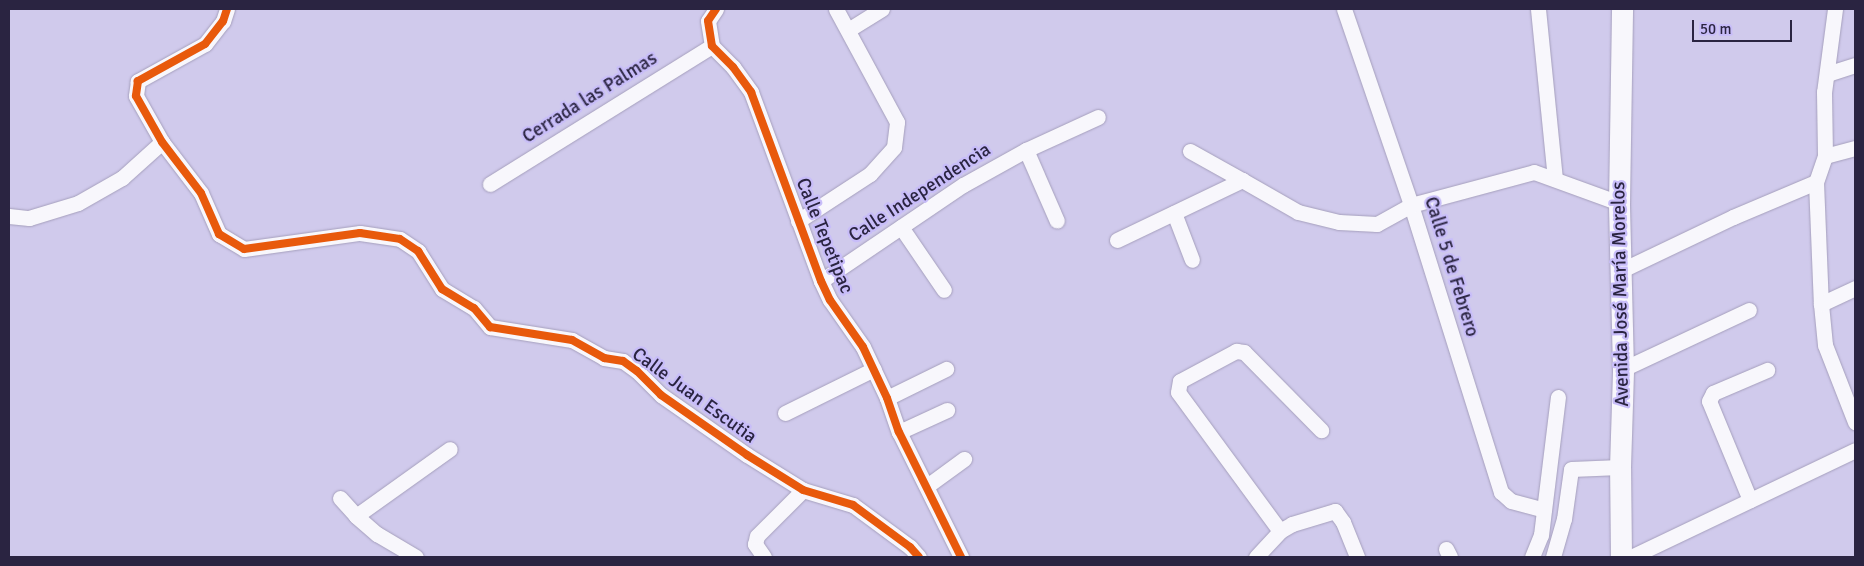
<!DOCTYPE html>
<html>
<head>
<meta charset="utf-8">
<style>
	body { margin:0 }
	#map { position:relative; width:1864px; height:566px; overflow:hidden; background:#d0caec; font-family:Signika,sans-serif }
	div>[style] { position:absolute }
	.roads { filter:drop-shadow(0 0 1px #a59fbc) drop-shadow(0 0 1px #a59fbc) }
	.street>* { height:15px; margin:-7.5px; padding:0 7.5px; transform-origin:7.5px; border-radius:7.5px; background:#f8f7fc }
	.secondary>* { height:21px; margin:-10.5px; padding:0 10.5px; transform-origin:10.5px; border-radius:10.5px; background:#f8f7fc }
	.cycleway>* { height:8px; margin:-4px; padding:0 4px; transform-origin:4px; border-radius:4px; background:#e8590c }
	span { translate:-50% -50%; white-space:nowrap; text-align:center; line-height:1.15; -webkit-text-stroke:4.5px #c8bdf9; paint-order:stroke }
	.street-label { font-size:19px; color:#2a2441 }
	.frame { position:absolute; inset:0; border:10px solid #2a2441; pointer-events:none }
	.scale { position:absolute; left:1692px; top:20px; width:100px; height:22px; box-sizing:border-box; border:2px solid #2a2441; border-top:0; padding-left:6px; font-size:15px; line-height:18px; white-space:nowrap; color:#2a2441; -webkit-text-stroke:4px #c8bdf9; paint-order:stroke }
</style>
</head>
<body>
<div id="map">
	<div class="roads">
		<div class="street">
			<div style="left:227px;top:9px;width:13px;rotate:108deg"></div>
			<div style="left:223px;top:21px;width:29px;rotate:128deg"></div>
			<div style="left:205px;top:44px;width:77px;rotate:151.1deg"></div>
			<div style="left:138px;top:81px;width:15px;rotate:98deg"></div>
			<div style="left:136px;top:96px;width:53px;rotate:60.5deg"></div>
			<div style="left:162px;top:142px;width:64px;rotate:52.6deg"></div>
			<div style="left:201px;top:193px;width:45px;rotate:66.3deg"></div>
			<div style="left:219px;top:234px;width:29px;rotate:31deg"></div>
			<div style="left:244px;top:249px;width:117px;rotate:-7.9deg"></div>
			<div style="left:360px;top:233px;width:40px;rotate:8.5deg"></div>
			<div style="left:400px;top:239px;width:22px;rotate:34deg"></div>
			<div style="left:418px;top:251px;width:45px;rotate:57.7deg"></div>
			<div style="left:442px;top:289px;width:37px;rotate:31deg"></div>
			<div style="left:474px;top:308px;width:25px;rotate:50deg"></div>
			<div style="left:490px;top:327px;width:83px;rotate:9deg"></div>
			<div style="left:572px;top:340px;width:37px;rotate:29deg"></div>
			<div style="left:604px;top:358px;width:19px;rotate:9deg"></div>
			<div style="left:623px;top:361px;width:17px;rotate:36deg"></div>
			<div style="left:637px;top:371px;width:34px;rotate:45deg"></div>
			<div style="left:661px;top:395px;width:105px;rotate:34.9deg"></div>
			<div style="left:747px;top:455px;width:66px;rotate:32deg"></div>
			<div style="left:803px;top:490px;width:52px;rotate:16.7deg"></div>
			<div style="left:853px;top:505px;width:71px;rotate:36.4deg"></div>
			<div style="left:910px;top:547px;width:13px;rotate:48deg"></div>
			<div style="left:716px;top:9px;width:14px;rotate:124deg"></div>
			<div style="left:708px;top:21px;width:25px;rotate:81deg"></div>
			<div style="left:712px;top:46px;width:30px;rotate:45deg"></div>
			<div style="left:733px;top:67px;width:31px;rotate:54deg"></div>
			<div style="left:751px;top:92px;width:202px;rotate:69.7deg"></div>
			<div style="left:821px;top:281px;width:21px;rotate:65deg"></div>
			<div style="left:830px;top:300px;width:57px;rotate:54.9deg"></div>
			<div style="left:863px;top:347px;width:56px;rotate:64.8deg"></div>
			<div style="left:887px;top:398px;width:36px;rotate:71deg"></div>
			<div style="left:899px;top:432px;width:140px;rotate:63.6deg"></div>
			<div style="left:1344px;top:9px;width:207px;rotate:71.1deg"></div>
			<div style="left:1411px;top:205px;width:301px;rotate:72.6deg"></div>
			<div style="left:1501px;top:492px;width:13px;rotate:42deg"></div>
			<div style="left:1511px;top:501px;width:34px;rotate:15deg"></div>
			<div style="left:1538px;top:9px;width:171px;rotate:84.3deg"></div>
			<div style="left:1835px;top:9px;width:84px;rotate:97.5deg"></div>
			<div style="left:1824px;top:92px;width:64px;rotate:89.1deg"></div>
			<div style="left:1825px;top:156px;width:28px;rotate:109deg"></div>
			<div style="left:1816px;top:182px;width:122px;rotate:87.7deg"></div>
			<div style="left:1821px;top:304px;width:41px;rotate:84.4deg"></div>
			<div style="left:1825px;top:345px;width:83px;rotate:68.7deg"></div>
			<div style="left:848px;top:30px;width:40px;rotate:-32deg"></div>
			<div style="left:1827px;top:74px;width:29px;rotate:-18deg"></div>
			<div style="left:1026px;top:150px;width:77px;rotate:66.4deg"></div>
			<div style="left:1190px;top:151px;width:60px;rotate:29.1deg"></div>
			<div style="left:1825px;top:156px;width:31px;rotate:-15deg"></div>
			<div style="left:490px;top:184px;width:261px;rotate:-31.9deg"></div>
			<div style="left:1174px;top:213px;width:50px;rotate:69deg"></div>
			<div style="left:9px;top:216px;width:20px;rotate:6deg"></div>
			<div style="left:29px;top:218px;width:51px;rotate:-17deg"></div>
			<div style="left:78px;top:203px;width:51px;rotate:-29.6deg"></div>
			<div style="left:122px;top:178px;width:54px;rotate:-42deg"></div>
			<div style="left:798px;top:221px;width:86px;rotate:-33.1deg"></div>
			<div style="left:870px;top:174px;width:36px;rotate:-48deg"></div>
			<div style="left:894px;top:147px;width:25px;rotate:-83deg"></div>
			<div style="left:897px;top:122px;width:128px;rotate:-118.4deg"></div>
			<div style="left:901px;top:227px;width:76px;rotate:55.7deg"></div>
			<div style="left:1117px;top:240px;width:139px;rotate:-25.6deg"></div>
			<div style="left:1242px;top:180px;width:64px;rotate:29.7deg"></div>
			<div style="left:1298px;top:212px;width:42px;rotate:13.7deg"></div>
			<div style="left:1339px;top:222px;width:38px;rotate:3deg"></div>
			<div style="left:1377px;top:224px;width:39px;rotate:-29deg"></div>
			<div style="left:1411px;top:205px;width:127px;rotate:-15deg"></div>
			<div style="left:1534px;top:172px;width:90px;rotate:20deg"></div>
			<div style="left:1622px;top:270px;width:123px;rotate:-25.5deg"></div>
			<div style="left:1733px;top:217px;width:90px;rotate:-22.9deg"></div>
			<div style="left:821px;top:281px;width:171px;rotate:-34.1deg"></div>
			<div style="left:963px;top:185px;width:72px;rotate:-29.1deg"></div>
			<div style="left:1026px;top:150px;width:79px;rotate:-24.6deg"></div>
			<div style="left:1821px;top:304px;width:38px;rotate:-25deg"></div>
			<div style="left:1623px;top:369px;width:139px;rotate:-25.1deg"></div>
			<div style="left:887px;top:398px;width:66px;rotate:-26.2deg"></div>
			<div style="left:785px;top:413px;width:99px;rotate:-26.3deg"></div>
			<div style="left:899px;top:432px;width:53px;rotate:-24.6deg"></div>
			<div style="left:927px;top:486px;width:46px;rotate:-36.1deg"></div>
			<div style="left:340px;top:498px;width:24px;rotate:48deg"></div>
			<div style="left:356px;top:516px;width:28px;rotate:41deg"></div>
			<div style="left:377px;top:534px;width:45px;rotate:30.5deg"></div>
			<div style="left:1750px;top:500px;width:107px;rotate:-112.5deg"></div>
			<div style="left:1709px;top:401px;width:9px;rotate:-63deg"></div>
			<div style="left:1713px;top:393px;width:59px;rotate:-23.1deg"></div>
			<div style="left:356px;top:516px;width:115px;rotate:-35.5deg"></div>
			<div style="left:1280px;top:531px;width:172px;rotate:-126.3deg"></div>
			<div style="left:1178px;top:392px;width:11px;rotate:-80deg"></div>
			<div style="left:1180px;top:381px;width:64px;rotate:-28.2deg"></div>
			<div style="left:1236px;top:351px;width:8px;rotate:7deg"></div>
			<div style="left:1244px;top:352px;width:110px;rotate:45.4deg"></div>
			<div style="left:1446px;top:549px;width:9px;rotate:63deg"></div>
			<div style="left:764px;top:557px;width:16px;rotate:-125deg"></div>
			<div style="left:755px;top:544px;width:8px;rotate:-76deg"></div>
			<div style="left:757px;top:536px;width:65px;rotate:-45deg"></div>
			<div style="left:1256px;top:557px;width:35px;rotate:-47deg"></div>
			<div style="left:1280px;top:531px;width:14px;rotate:-30deg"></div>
			<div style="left:1292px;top:524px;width:45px;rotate:-16.8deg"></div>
			<div style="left:1335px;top:511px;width:14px;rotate:54deg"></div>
			<div style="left:1343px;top:522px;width:38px;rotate:68deg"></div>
			<div style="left:1532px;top:557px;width:24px;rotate:-68deg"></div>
			<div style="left:1541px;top:535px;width:139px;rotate:-83deg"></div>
			<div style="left:1553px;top:557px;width:40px;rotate:-74deg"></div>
			<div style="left:1564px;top:519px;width:50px;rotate:-82deg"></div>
			<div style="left:1571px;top:469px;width:49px;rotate:-2.3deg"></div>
			<div style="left:1631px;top:557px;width:248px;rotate:-25.5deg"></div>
		</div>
		<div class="secondary">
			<div style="left:1621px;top:557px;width:90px;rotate:-90.6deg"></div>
			<div style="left:1620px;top:467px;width:98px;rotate:-88.2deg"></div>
			<div style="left:1623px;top:369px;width:166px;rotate:-91.4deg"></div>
			<div style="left:1619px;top:203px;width:194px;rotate:-89.1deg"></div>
		</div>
	</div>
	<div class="cycleway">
		<div style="left:227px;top:9px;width:13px;rotate:108deg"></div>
		<div style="left:223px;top:21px;width:29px;rotate:128deg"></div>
		<div style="left:205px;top:44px;width:77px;rotate:151.1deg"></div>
		<div style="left:138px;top:81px;width:15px;rotate:98deg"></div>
		<div style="left:136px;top:96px;width:53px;rotate:60.5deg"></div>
		<div style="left:162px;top:142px;width:64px;rotate:52.6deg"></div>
		<div style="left:201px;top:193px;width:45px;rotate:66.3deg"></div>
		<div style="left:219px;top:234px;width:29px;rotate:31deg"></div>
		<div style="left:244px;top:249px;width:117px;rotate:-7.9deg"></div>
		<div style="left:360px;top:233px;width:40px;rotate:8.5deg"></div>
		<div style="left:400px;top:239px;width:22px;rotate:34deg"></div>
		<div style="left:418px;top:251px;width:45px;rotate:57.7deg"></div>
		<div style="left:442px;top:289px;width:37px;rotate:31deg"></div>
		<div style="left:474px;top:308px;width:25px;rotate:50deg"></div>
		<div style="left:490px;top:327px;width:83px;rotate:9deg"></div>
		<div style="left:572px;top:340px;width:37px;rotate:29deg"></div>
		<div style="left:604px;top:358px;width:19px;rotate:9deg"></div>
		<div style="left:623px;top:361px;width:17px;rotate:36deg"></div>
		<div style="left:637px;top:371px;width:34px;rotate:45deg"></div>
		<div style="left:661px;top:395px;width:105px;rotate:34.9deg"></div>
		<div style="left:747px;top:455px;width:66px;rotate:32deg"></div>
		<div style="left:803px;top:490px;width:52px;rotate:16.7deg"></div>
		<div style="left:853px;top:505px;width:71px;rotate:36.4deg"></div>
		<div style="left:910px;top:547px;width:13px;rotate:48deg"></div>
		<div style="left:716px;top:9px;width:14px;rotate:124deg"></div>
		<div style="left:708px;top:21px;width:25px;rotate:81deg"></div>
		<div style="left:712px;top:46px;width:30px;rotate:45deg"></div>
		<div style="left:733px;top:67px;width:31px;rotate:54deg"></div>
		<div style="left:751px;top:92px;width:202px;rotate:69.7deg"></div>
		<div style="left:821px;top:281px;width:21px;rotate:65deg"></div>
		<div style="left:830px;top:300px;width:57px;rotate:54.9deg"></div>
		<div style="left:863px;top:347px;width:56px;rotate:64.8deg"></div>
		<div style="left:887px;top:398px;width:36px;rotate:71deg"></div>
		<div style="left:899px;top:432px;width:140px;rotate:63.6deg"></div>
	</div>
	<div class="street-label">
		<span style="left:590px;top:98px;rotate:-32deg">Cerrada las Palmas</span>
		<span style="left:920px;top:193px;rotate:-33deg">Calle Independencia</span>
		<span style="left:824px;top:236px;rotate:68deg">Calle Tepetipac</span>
		<span style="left:1451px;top:267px;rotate:73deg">Calle 5 de Febrero</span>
		<span style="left:1621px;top:294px;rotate:-91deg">Avenida José María Morelos</span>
		<span style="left:694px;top:396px;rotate:36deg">Calle Juan Escutia</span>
	</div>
	<div class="frame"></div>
	<div class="scale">50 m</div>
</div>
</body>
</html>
